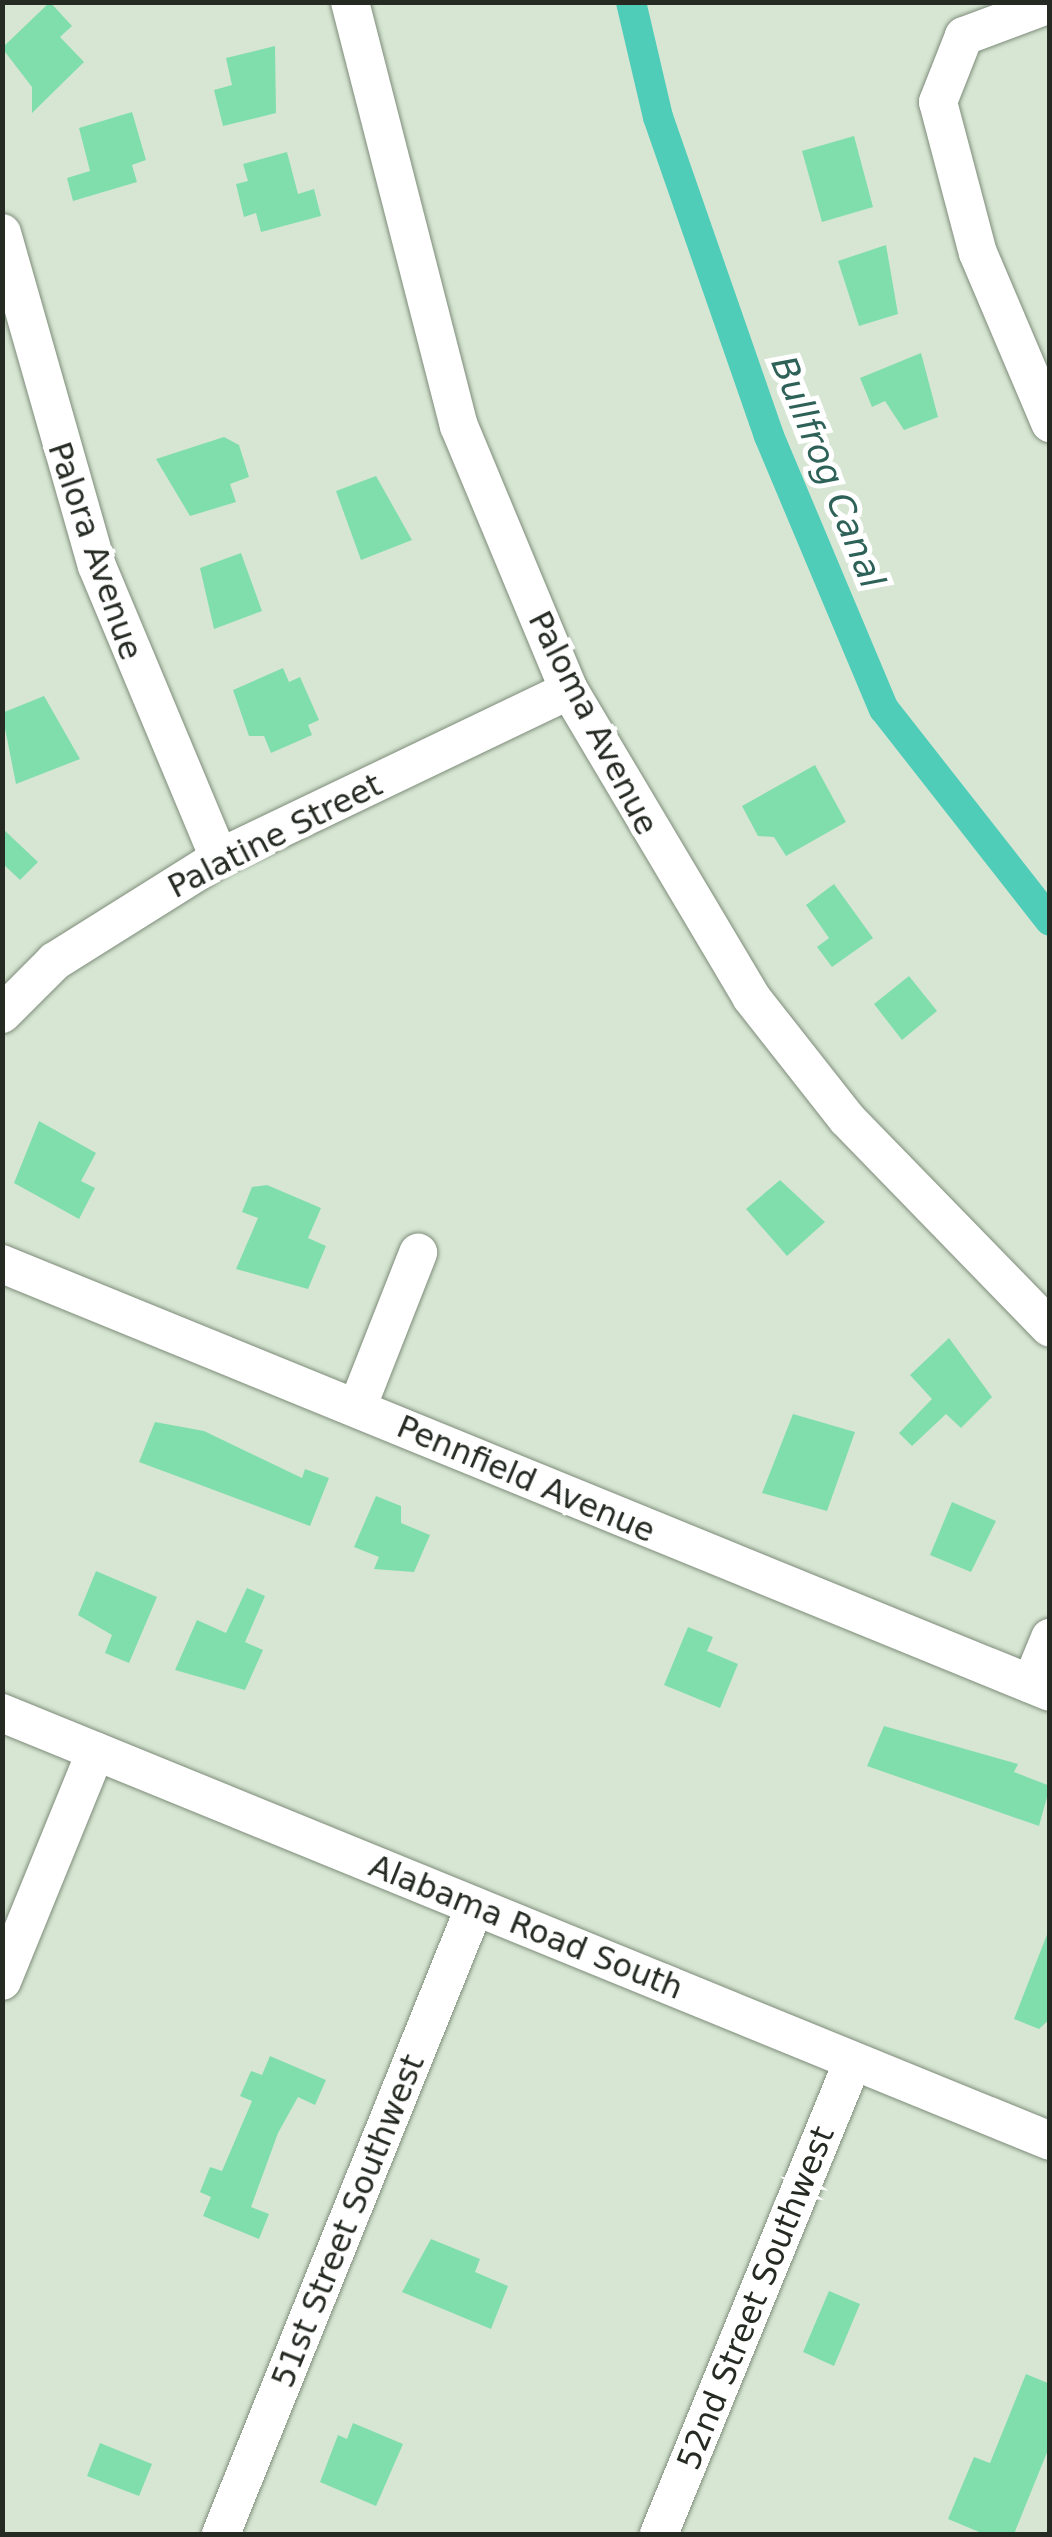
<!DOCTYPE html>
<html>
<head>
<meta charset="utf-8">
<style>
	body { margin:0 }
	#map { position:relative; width:1052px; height:2537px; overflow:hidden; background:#d7e6d3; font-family:"DejaVu Sans",sans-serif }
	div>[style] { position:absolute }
	.canal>* { height:30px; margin:-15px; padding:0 15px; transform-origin:15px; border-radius:15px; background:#4fcdb8 }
	.building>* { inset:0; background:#80deac }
	.roads { filter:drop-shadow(0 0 2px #7e8c7a) drop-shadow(0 0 2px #7e8c7a) }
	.minor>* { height:38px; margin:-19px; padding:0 19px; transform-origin:19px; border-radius:19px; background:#fff }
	span { translate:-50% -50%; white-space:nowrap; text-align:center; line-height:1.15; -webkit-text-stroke:10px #fff; paint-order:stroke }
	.street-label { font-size:32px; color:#252b23 }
	.water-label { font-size:35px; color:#2e6258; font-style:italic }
	.frame { position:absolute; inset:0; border:5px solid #252b23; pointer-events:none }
</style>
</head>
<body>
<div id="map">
	<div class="canal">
		<div style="left:631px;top:2px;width:118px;rotate:76.8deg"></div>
		<div style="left:658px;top:117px;width:338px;rotate:70.8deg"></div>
		<div style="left:769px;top:436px;width:296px;rotate:67.2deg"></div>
		<div style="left:884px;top:709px;width:269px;rotate:51.9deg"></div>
	</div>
	<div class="building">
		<div style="clip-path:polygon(50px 2px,72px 26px,60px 37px,84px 62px,32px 113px,32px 87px,2px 48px)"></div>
		<div style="clip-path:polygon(275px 46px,276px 113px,223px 126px,214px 90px,232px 85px,226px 58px)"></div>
		<div style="clip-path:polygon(132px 112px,146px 160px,132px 165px,137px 182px,73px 201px,67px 178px,90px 171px,79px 128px)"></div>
		<div style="clip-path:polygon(854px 136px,873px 207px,822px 222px,802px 151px)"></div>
		<div style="clip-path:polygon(287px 152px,298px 194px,314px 189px,321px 216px,261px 232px,256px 213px,244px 217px,236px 184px,248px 181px,243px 164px)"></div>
		<div style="clip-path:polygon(886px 245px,898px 314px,859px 326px,838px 261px)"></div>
		<div style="clip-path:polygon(921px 353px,938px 417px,904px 430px,885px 401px,872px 407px,860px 378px)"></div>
		<div style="clip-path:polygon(224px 437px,239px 445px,249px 477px,230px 484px,236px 502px,190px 516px,156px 459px)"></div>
		<div style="clip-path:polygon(376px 476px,412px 540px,361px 560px,336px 491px)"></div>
		<div style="clip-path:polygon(241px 553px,262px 611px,214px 629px,200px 568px)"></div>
		<div style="clip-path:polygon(283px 668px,289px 682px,300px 677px,319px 720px,308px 725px,312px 735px,271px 753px,264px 736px,249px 736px,233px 690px)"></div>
		<div style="clip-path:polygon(44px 696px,80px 759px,16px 784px,2px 713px)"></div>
		<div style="clip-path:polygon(815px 765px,846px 822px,786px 856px,774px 837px,758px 836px,742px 806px)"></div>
		<div style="clip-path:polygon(2px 828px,38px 862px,20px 880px,2px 863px)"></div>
		<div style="clip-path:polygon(834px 884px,873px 938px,832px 967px,817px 947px,829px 938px,806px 905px)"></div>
		<div style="clip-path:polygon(909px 976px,937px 1011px,902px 1040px,874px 1004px)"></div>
		<div style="clip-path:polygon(39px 1121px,96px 1153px,81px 1181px,95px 1188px,79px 1219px,14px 1183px)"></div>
		<div style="clip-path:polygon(780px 1180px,825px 1222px,787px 1256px,746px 1209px)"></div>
		<div style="clip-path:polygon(267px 1185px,321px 1208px,308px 1238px,326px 1246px,308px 1289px,236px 1269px,258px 1218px,242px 1212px,252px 1187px)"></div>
		<div style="clip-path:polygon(949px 1338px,992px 1397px,961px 1428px,946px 1414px,912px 1446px,899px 1433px,932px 1399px,910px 1375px)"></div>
		<div style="clip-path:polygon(793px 1414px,855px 1432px,827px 1511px,762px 1493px)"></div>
		<div style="clip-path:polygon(155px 1422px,204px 1431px,302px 1478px,305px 1469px,329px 1478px,310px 1526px,139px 1462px)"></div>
		<div style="clip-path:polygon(376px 1496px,401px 1506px,401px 1523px,430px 1535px,414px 1572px,374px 1569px,379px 1557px,354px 1547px)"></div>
		<div style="clip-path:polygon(952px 1502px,996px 1521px,971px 1572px,930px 1555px)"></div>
		<div style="clip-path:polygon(96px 1571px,157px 1597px,129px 1663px,105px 1653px,112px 1635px,78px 1615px)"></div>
		<div style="clip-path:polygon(247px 1588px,265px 1596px,245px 1642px,263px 1650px,245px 1690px,175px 1670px,197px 1620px,226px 1633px)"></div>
		<div style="clip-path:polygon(688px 1627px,713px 1637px,707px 1651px,738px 1664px,720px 1708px,664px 1685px)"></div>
		<div style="clip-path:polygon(884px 1726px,1018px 1764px,1014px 1772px,1050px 1786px,1039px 1826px,867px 1766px)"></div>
		<div style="clip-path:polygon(1048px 1932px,1050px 2019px,1039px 2029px,1014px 2019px)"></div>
		<div style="clip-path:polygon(270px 2056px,326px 2080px,315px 2105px,298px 2097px,278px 2133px,251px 2207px,269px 2214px,259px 2239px,203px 2216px,211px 2197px,200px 2192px,210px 2167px,222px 2171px,252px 2101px,240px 2096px,251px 2071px,262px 2075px)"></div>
		<div style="clip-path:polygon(431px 2239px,480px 2259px,475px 2272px,508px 2286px,491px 2329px,402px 2292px)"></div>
		<div style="clip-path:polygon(829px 2291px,860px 2304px,834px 2366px,803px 2352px)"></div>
		<div style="clip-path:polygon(1026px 2374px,1050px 2384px,1050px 2445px,1014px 2534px,984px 2534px,948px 2519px,974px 2457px,990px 2463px)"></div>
		<div style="clip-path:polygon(353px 2423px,403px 2444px,376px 2506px,320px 2482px,338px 2435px,347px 2439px)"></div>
		<div style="clip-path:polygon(100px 2443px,152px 2464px,139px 2496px,87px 2476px)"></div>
	</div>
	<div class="roads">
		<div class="minor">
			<div style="left:350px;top:2px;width:438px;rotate:75.6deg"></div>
			<div style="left:459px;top:426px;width:286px;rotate:67.4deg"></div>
			<div style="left:569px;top:690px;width:357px;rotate:59.3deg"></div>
			<div style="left:751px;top:997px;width:155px;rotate:51.8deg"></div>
			<div style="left:847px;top:1119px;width:291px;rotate:45.8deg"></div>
			<div style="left:1050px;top:4px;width:92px;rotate:159.6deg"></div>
			<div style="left:964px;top:36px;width:71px;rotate:111.5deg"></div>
			<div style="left:938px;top:102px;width:156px;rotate:75.2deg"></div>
			<div style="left:978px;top:253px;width:185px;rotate:67deg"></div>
			<div style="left:2px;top:233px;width:346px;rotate:74.1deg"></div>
			<div style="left:97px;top:566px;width:316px;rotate:67.3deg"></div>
			<div style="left:2px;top:1014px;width:75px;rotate:-45deg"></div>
			<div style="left:55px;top:961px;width:194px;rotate:-32.1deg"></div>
			<div style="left:219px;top:858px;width:388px;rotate:-25.6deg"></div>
			<div style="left:2px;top:1264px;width:1132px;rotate:22.21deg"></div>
			<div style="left:357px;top:1408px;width:167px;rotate:-68.5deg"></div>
			<div style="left:1031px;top:1684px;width:50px;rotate:-67.6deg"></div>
			<div style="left:2px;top:1713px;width:1132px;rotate:22.21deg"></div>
			<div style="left:2px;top:1981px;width:248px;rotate:-67.8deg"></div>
			<div style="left:221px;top:2534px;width:677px;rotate:-67.98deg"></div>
			<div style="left:659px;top:2534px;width:511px;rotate:-67.7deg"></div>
		</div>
	</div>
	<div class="street-label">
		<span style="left:95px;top:551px;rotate:71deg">Palora Avenue</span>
		<span style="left:593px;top:723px;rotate:63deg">Paloma Avenue</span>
		<span style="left:275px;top:836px;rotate:-27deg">Palatine Street</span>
		<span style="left:526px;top:1479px;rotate:23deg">Pennfield Avenue</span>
		<span style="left:526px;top:1927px;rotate:22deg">Alabama Road South</span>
		<span style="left:348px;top:2221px;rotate:-68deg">51st Street Southwest</span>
		<span style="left:756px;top:2298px;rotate:-68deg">52nd Street Southwest</span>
	</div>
	<div class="water-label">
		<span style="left:828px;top:472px;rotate:68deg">Bullfrog Canal</span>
	</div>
	<div class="frame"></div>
</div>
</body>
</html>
